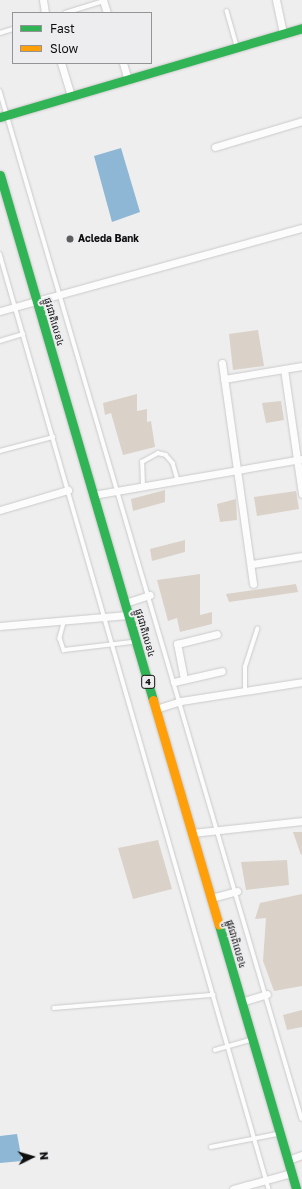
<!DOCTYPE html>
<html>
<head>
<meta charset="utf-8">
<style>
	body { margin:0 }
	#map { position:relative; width:302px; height:1189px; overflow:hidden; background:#eeeeef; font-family:"Golos Text","Noto Sans Khmer",sans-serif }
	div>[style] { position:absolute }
	.water>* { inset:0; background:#8db7d4 }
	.building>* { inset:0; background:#dad1c8 }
	.roads { filter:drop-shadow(0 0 1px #cacaca) drop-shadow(0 0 1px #cacaca) }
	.lane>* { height:3.5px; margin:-1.75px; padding:0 1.75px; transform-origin:1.75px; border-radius:1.75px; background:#fcfcfd }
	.street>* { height:7px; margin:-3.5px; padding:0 3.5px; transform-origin:3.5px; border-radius:3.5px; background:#fcfcfd }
	.fast>* { height:9px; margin:-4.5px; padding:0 4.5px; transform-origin:4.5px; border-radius:4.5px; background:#30b455 }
	.slow>* { height:9px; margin:-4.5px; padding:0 4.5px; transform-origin:4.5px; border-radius:4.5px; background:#ff9f0a }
	.dots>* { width:11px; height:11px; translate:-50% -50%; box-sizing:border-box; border:2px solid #ededf0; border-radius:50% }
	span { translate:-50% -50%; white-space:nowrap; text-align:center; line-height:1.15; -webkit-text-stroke:4px #ededf0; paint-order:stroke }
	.shield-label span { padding:1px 3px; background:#ededf0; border:1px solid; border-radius:3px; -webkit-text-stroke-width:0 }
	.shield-label { font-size:9px; color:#0f0f10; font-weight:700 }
	.poi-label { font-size:10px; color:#0f0f10; font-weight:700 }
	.left { translate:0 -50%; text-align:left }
	.street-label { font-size:10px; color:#0f0f10 }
	.legend { position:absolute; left:12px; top:12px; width:140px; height:52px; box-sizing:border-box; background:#ededf0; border:1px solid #949496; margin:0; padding:5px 7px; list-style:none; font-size:12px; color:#0f0f10 }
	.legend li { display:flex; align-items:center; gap:8px; height:20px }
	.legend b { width:20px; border:1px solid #949496 }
	.north { position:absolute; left:12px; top:1137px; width:40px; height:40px; -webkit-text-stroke:3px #ededf0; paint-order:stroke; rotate:85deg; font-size:11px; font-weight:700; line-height:16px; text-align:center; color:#0f0f10 }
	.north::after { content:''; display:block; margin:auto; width:14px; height:18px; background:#0f0f10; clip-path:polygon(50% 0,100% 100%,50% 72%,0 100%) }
</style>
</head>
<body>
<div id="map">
	<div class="water">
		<div style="clip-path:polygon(121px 148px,140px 212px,112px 222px,94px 156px)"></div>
		<div style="clip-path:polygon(17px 1134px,22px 1161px,0 1163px,0 1136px)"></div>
	</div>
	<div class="building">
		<div style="clip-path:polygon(258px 330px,264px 366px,233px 370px,229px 334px)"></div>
		<div style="clip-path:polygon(137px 394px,137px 411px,147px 409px,147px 422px,151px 421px,155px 447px,123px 455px,111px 413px,105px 415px,103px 403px)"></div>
		<div style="clip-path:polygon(281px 401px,284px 420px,266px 423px,262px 403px)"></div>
		<div style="clip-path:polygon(165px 490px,165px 502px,133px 511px,131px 499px)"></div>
		<div style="clip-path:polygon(296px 491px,299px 509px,257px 516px,254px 497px)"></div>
		<div style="clip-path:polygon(236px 499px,237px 520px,220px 522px,217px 504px)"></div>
		<div style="clip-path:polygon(185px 540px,185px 552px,152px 561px,150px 549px)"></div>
		<div style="clip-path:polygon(200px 574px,200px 615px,212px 612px,212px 624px,180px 632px,177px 618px,168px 621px,157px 580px)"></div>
		<div style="clip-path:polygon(296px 584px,298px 592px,229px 602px,226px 594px)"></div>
		<div style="clip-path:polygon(293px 832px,302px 832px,302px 854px,301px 855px)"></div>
		<div style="clip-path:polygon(158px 840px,172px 889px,133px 899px,118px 848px)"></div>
		<div style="clip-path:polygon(287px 860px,289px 885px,246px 890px,241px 862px)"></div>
		<div style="clip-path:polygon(302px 894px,302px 986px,274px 991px,263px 961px,266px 918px,255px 919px,260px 903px)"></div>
		<div style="clip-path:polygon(302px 1010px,302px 1027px,287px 1030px,283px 1015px)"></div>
	</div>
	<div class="roads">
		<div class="lane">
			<div style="left:227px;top:11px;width:35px;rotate:74deg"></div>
			<div style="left:65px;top:13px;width:41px;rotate:-17.1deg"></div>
			<div style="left:0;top:33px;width:14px;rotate:-17deg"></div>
			<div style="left:0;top:91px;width:1071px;rotate:73.63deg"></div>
			<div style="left:0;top:254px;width:973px;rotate:73.95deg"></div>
			<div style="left:0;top:341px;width:24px;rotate:-17deg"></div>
			<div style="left:0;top:451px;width:55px;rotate:-14.8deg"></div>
			<div style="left:143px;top:486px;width:24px;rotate:-92deg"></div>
			<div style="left:142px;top:462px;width:18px;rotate:-29deg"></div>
			<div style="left:158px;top:453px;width:8px;rotate:14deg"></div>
			<div style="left:166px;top:455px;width:11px;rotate:49deg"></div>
			<div style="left:173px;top:463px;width:18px;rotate:74deg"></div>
			<div style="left:64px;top:623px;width:16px;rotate:105deg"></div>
			<div style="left:60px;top:638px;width:13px;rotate:72deg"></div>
			<div style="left:64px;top:650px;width:68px;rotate:-6.7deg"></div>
			<div style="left:245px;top:690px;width:23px;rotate:-90deg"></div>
			<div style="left:245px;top:667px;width:40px;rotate:-72deg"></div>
			<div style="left:54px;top:1008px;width:160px;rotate:-4.7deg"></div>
			<div style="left:215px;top:1050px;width:35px;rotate:-16deg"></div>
			<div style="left:211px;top:1147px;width:67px;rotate:-11.1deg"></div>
		</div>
		<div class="street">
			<div style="left:43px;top:0;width:13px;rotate:81deg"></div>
			<div style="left:103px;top:0;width:14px;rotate:73deg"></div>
			<div style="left:276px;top:0;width:35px;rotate:78deg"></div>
			<div style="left:61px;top:63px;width:34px;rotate:73deg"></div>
			<div style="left:123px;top:63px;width:18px;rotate:74deg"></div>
			<div style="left:215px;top:147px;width:91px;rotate:-16.6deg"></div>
			<div style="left:0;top:311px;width:313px;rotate:-15.4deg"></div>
			<div style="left:222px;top:363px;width:223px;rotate:82deg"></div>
			<div style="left:284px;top:369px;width:126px;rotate:81.8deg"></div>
			<div style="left:224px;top:379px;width:79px;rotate:-9.5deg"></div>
			<div style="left:93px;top:495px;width:212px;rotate:-9.8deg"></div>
			<div style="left:0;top:510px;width:71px;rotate:-16.4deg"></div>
			<div style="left:252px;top:564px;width:51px;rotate:-9.1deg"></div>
			<div style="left:125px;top:603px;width:26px;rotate:-18deg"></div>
			<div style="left:0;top:626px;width:128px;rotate:-4.9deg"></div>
			<div style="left:184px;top:679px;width:36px;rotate:-101deg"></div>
			<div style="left:177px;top:644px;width:41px;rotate:-14deg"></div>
			<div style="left:174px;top:682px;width:49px;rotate:-12.9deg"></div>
			<div style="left:156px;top:709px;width:26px;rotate:-18deg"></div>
			<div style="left:181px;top:701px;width:122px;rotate:-8.9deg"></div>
			<div style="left:192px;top:833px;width:111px;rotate:-6.2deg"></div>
			<div style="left:211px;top:898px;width:27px;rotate:-15deg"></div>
			<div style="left:241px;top:1002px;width:27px;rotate:-17deg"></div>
			<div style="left:288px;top:1160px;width:15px;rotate:-20deg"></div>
			<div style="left:233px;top:1189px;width:60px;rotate:-15.4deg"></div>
		</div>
		<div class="fast">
			<div style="left:0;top:117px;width:315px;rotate:-16.4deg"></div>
			<div style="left:0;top:175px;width:547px;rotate:73.75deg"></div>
			<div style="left:219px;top:925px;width:275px;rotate:73.7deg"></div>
		</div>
		<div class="slow">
			<div style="left:153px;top:700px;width:234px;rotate:73.7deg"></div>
		</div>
	</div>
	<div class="dots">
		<div style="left:70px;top:239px;background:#5d5d5e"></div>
	</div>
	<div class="shield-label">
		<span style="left:148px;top:682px">4</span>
	</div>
	<div class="poi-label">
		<span class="left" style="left:78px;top:239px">Acleda Bank</span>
	</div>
	<div class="street-label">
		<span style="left:54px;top:322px;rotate:74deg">ផ្លូវជាតិលេខ៤</span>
		<span style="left:145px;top:633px;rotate:74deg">ផ្លូវជាតិលេខ៤</span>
		<span style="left:236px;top:944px;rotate:74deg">ផ្លូវជាតិលេខ៤</span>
	</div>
	<ul class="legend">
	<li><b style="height:5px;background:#30b455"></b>Fast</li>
	<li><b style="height:5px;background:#ff9f0a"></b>Slow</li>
	</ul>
	<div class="north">N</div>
</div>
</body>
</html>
